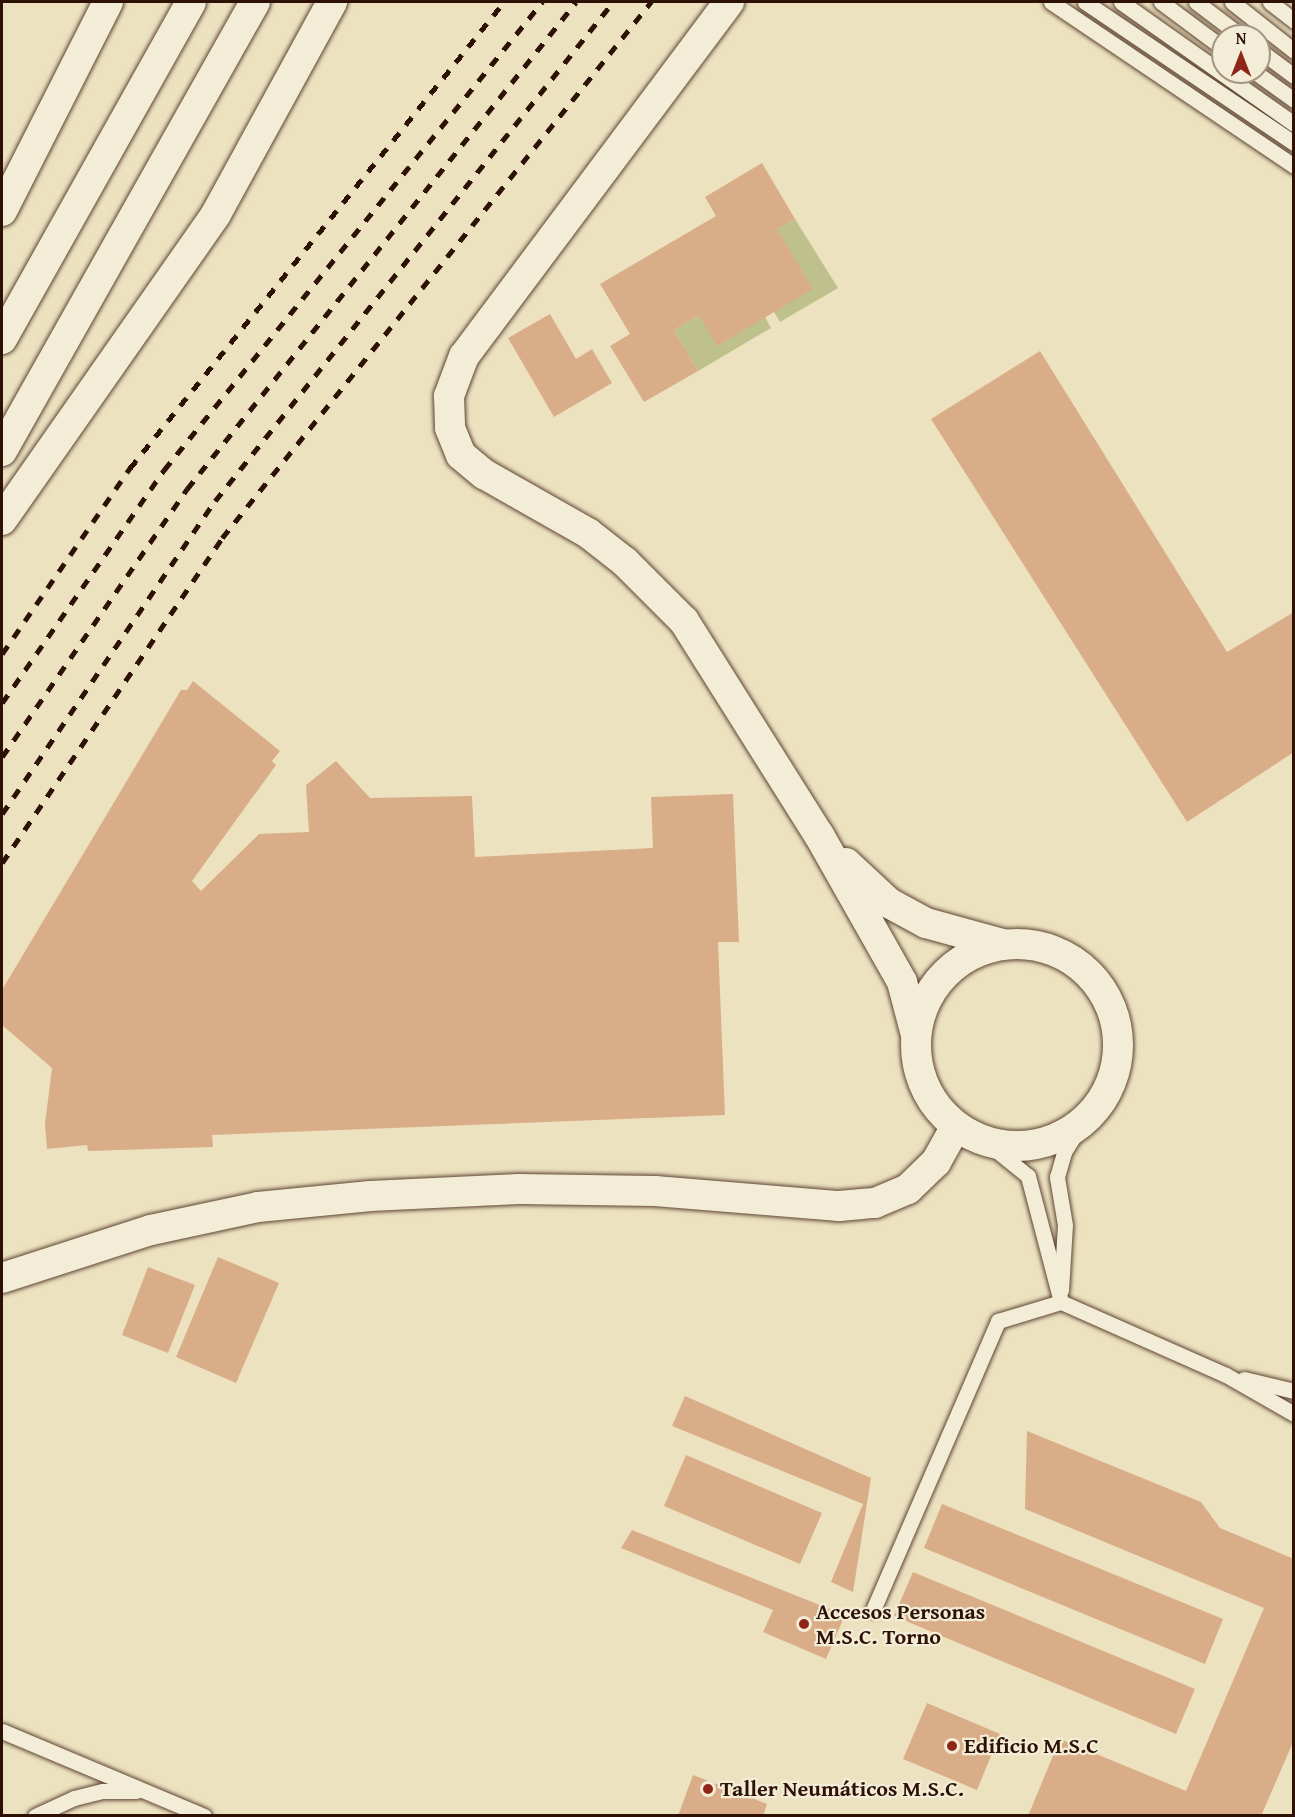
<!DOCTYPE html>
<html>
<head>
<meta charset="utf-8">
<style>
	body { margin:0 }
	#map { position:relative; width:1295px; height:1817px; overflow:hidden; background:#ede2c0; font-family:"Gentium Book Plus",serif }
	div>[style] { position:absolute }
	.green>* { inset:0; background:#bfc18d }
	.building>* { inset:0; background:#d9ad88 }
	.roads { filter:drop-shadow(0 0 2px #5e4534) drop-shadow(0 0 2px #5e4534) }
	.service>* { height:15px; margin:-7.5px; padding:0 7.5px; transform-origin:7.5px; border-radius:7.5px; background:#f3ecd6 }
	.minor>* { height:30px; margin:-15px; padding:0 15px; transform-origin:15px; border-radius:15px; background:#f3ecd6 }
	.minor>.ring { margin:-15px; padding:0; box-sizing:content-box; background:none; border:30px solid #f3ecd6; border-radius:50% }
	.rail>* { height:4.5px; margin-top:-2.25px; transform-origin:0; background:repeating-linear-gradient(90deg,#2e1105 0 10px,transparent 0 20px) }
	.dots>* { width:16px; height:16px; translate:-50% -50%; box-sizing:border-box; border:3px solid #f3ecd6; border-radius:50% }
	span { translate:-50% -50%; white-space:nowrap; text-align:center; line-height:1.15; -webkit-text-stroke:4.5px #f3ecd6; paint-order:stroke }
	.poi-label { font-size:22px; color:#2e1105; font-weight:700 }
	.left { translate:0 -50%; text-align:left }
	.frame { position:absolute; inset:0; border:3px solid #2e1105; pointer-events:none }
	.north { position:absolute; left:1211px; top:24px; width:60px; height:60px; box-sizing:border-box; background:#f3ecd6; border:2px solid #a49482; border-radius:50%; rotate:0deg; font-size:16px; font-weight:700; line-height:24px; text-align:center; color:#2e1105 }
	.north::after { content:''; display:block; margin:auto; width:21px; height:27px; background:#8f2418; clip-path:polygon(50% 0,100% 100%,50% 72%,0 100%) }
</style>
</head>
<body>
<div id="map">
	<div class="green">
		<div style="clip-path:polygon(795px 219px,838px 288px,780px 322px,774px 312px,777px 229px)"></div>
		<div style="clip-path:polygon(699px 315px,765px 317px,771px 328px,698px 371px,674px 330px)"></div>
	</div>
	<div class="building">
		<div style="clip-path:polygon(762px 163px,795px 219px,777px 229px,813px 289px,717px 346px,699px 315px,674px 330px,698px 371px,644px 402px,610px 346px,630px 334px,600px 284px,716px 216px,705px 197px)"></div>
		<div style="clip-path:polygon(550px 314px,576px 359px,592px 349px,612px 383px,554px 417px,508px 338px)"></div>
		<div style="clip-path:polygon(1040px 351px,1227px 652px,1294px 612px,1294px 752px,1187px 822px,931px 419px)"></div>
		<div style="clip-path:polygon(193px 681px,280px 751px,272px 761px,276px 765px,192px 881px,201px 891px,259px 834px,309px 832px,306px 785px,336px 761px,370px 798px,472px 796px,475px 857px,653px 848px,651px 797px,733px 794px,739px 942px,718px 942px,725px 1115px,212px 1135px,213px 1147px,88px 1151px,87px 1145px,47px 1149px,45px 1124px,52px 1068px,2px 1025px,2px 990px,181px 690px,187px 690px)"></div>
		<div style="clip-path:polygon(218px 1257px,279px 1283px,236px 1383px,176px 1357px)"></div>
		<div style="clip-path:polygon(148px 1267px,195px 1285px,168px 1353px,122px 1335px)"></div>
		<div style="clip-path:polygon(685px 1396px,871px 1478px,853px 1592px,831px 1582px,863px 1504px,672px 1426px)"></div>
		<div style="clip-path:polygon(1027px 1431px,1201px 1502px,1220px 1528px,1294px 1559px,1294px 1740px,1261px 1816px,1028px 1816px,1060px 1739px,1186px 1791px,1264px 1608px,1025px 1509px)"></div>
		<div style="clip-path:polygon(686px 1455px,822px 1513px,800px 1564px,664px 1506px)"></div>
		<div style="clip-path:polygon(942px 1504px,1223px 1619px,1205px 1664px,924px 1548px)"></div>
		<div style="clip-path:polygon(632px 1530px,845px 1615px,826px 1659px,763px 1632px,773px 1610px,621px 1548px)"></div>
		<div style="clip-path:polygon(913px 1572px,1195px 1689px,1176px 1734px,894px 1616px)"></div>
		<div style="clip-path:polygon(927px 1703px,1000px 1734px,977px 1790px,903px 1759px)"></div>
		<div style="clip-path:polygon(693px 1775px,767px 1804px,763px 1816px,678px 1816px)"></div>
	</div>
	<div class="roads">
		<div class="service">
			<div style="left:1051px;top:2px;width:293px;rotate:34deg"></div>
			<div style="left:1085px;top:2px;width:252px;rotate:34deg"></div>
			<div style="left:1121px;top:2px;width:212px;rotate:35.2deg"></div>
			<div style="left:1161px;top:2px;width:77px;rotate:36.6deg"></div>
			<div style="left:1196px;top:2px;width:56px;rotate:37.1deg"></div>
			<div style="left:1232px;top:2px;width:79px;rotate:38.3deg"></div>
			<div style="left:1270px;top:2px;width:31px;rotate:38deg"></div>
			<div style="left:1259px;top:50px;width:44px;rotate:36.6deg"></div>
			<div style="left:1255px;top:72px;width:48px;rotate:35.7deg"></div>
			<div style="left:986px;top:1142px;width:54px;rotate:39deg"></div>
			<div style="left:1028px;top:1176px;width:130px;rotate:75.3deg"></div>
			<div style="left:1061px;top:1290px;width:65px;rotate:-86.5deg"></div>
			<div style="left:1065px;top:1225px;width:49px;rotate:-99.5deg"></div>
			<div style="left:1057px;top:1177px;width:26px;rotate:-74deg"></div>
			<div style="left:1064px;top:1152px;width:32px;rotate:-58deg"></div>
			<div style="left:1244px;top:1379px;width:51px;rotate:13.5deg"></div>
			<div style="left:873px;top:1610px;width:315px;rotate:-66.6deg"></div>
			<div style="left:998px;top:1321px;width:66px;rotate:-16.8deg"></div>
			<div style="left:1061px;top:1302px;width:180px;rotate:23.9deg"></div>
			<div style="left:1226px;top:1375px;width:78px;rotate:29.8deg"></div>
			<div style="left:2px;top:1731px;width:219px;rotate:22.8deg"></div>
			<div style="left:35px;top:1816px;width:43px;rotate:-24.8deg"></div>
			<div style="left:74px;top:1798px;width:30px;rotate:-14deg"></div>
			<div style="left:103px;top:1791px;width:33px"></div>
		</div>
		<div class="minor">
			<div style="left:729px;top:2px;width:442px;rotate:126.8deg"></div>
			<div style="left:464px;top:356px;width:43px;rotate:110.6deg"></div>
			<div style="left:449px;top:396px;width:32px;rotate:88deg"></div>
			<div style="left:450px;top:428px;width:29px;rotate:68deg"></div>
			<div style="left:461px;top:455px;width:30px;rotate:40deg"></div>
			<div style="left:484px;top:474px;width:120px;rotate:29.6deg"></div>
			<div style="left:588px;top:533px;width:47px;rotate:38.1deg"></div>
			<div style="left:625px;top:562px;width:83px;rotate:45deg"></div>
			<div style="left:684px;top:621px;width:253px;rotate:57.8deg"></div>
			<div style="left:819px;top:835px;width:169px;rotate:60.5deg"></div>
			<div style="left:902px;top:982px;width:55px;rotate:75.2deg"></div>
			<div style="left:2px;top:211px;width:234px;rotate:-63.1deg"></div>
			<div style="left:2px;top:339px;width:386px;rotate:-60.7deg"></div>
			<div style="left:2px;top:451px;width:515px;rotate:-60.6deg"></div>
			<div style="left:2px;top:520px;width:373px;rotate:-55deg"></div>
			<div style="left:216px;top:214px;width:242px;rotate:-61.3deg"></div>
			<div style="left:846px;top:863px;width:59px;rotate:42.9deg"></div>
			<div style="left:889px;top:903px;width:42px;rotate:28.4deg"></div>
			<div style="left:926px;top:923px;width:79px;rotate:15.4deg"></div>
			<div class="ring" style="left:916px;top:944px;width:172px;height:172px"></div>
			<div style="left:2px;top:1278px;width:157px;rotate:-17.9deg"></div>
			<div style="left:151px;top:1230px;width:109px;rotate:-12.1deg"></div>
			<div style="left:258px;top:1207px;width:113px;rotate:-5.6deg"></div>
			<div style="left:370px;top:1196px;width:149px;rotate:-2.7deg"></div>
			<div style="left:519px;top:1189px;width:136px;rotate:0.8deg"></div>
			<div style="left:655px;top:1191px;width:185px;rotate:4.7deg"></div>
			<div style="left:839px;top:1206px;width:36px;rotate:-5deg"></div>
			<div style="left:875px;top:1203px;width:36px;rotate:-23deg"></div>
			<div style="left:908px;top:1189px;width:39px;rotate:-44deg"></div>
			<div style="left:936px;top:1162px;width:41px;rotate:-60.9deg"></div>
		</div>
	</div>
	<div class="rail">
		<div style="left:2px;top:654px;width:226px;rotate:-55.5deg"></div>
		<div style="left:130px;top:468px;width:598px;rotate:-51.25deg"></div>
		<div style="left:2px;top:703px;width:284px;rotate:-55.2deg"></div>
		<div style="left:164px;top:470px;width:602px;rotate:-51.07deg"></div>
		<div style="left:2px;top:757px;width:326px;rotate:-55.4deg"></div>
		<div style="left:187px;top:489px;width:623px;rotate:-51.38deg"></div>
		<div style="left:2px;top:814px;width:379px;rotate:-55.8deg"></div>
		<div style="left:215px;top:501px;width:638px;rotate:-51.42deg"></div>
		<div style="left:2px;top:863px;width:392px;rotate:-55.9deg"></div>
		<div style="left:222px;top:538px;width:687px;rotate:-51.33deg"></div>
	</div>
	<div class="dots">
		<div style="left:804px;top:1624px;background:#8f2418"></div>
		<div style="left:952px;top:1746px;background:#8f2418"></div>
		<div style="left:708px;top:1789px;background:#8f2418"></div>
	</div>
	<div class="poi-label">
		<span class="left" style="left:816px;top:1624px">Accesos Personas<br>M.S.C. Torno</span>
		<span class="left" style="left:964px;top:1746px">Edificio M.S.C</span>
		<span class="left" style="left:720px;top:1789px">Taller Neumáticos M.S.C.</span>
	</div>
	<div class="frame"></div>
	<div class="north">N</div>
</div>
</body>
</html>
